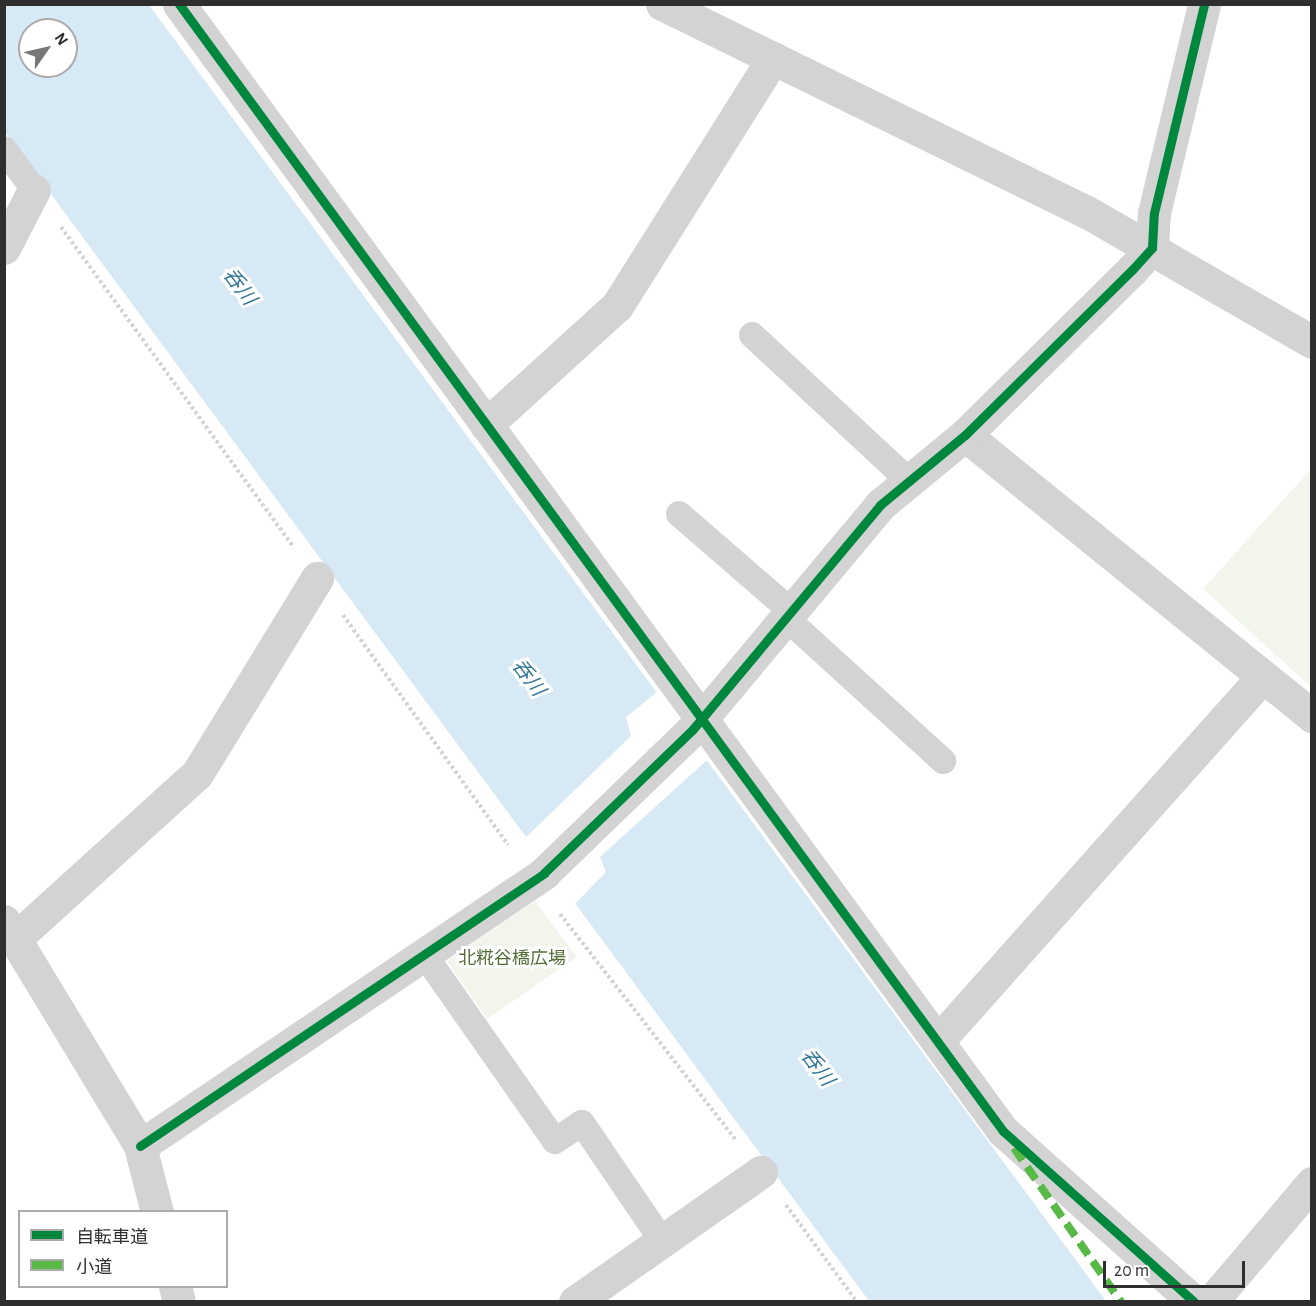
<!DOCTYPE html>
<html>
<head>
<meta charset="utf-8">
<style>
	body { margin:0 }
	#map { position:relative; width:1316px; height:1306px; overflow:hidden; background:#fff; font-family:"Alegreya Sans","Noto Sans JP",sans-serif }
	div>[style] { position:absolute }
	.green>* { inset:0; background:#f1f5eb }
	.water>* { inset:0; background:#d6e9f4 }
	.pier>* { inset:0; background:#fff }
	.path>* { height:4px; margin-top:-2px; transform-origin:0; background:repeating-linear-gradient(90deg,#d3d3d3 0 3px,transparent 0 6px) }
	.service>* { height:26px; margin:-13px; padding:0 13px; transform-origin:13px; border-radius:13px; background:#d3d3d3 }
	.minor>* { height:33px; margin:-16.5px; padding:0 16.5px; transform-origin:16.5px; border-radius:16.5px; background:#d3d3d3 }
	.tertiary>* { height:33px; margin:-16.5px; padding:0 16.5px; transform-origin:16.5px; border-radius:16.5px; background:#d3d3d3 }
	.quiet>* { height:8px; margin-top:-4px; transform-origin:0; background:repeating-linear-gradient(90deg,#58b947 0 15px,transparent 0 23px) }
	.cycleway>* { height:9px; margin:-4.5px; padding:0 4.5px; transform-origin:4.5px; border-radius:4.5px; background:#00873e }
	span { translate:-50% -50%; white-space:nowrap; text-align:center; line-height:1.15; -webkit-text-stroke:6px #fff; paint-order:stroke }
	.park-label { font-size:18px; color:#546d37 }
	.water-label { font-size:20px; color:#347797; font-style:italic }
	.frame { position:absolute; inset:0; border:6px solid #2e2e2e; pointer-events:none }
	.legend { position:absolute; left:18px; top:1210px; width:210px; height:78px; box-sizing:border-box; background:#fff; border:2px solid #ababab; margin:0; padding:8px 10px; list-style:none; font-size:18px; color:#2e2e2e }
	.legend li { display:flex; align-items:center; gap:12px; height:30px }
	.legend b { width:30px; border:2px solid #ababab }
	.north { position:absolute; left:18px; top:18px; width:60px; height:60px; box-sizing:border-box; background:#fff; border:2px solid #ababab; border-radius:50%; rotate:56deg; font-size:16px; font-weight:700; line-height:24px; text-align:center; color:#2e2e2e }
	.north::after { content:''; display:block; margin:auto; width:21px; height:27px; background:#777; clip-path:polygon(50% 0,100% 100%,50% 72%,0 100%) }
	.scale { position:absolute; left:1103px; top:1261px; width:142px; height:27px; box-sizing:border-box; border:3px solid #2e2e2e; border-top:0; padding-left:8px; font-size:18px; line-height:21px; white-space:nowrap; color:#2e2e2e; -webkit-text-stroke:4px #fff; paint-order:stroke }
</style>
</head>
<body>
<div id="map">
	<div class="green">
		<div style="clip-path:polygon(1311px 469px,1312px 681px,1309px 685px,1203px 589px)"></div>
		<div style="clip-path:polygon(535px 901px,577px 957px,487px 1019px,447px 961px)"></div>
	</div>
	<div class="water">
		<div style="clip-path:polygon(evenodd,4px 5px,149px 5px,1106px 1301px,869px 1301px,5px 132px,4px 5px,30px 30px,66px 30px,66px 66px,30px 66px,30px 30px)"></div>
	</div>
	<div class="pier">
		<div style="clip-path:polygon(657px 692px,707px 760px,600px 857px,606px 872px,572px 907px,523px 840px,631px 736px,626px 717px)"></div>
	</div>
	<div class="path">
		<div style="left:61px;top:227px;width:394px;rotate:54deg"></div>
		<div style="left:343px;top:615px;width:283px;rotate:54.3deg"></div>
		<div style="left:560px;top:914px;width:286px;rotate:52.1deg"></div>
		<div style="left:786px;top:1205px;width:120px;rotate:53.8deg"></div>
	</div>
	<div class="service">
		<div style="left:4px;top:149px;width:51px;rotate:53.8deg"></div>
		<div style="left:752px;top:335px;width:212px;rotate:42.9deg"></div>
		<div style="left:679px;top:514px;width:148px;rotate:40.9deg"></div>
		<div style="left:785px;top:617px;width:214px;rotate:42.3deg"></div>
		<div style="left:424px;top:954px;width:228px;rotate:55deg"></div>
		<div style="left:555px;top:1141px;width:32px;rotate:-34deg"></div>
		<div style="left:582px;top:1123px;width:144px;rotate:55.8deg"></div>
	</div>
	<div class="minor">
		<div style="left:179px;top:4px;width:1396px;rotate:53.83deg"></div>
		<div style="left:1003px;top:1131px;width:256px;rotate:41.8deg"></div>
		<div style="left:662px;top:4px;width:473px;rotate:26.1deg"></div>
		<div style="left:1087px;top:212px;width:260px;rotate:30deg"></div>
		<div style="left:4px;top:248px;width:65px;rotate:-62.7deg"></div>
		<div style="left:486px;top:425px;width:177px;rotate:-42.3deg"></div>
		<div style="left:617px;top:306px;width:293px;rotate:-57.8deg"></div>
		<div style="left:965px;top:435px;width:447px;rotate:39deg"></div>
		<div style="left:17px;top:937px;width:243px;rotate:-42.2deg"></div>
		<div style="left:197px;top:774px;width:230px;rotate:-58.5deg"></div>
		<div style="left:938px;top:1041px;width:487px;rotate:-48.3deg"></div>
		<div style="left:140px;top:1146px;width:488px;rotate:-34deg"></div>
		<div style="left:544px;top:873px;width:207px;rotate:-44deg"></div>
		<div style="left:693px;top:729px;width:292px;rotate:-50.1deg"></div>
		<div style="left:880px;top:505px;width:110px;rotate:-39.5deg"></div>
		<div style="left:965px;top:435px;width:235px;rotate:-44.7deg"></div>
		<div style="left:1132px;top:270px;width:30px;rotate:-48deg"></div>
		<div style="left:1152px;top:248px;width:35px;rotate:-87deg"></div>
		<div style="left:1154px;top:213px;width:215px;rotate:-76.5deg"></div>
		<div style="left:575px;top:1302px;width:227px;rotate:-35deg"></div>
		<div style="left:1211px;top:1302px;width:156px;rotate:-49.7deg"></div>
	</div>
	<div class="tertiary">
		<div style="left:4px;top:921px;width:263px;rotate:58.8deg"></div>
		<div style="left:140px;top:1146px;width:68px;rotate:75.6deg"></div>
		<div style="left:175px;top:1286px;width:16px;rotate:76deg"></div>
	</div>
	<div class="quiet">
		<div style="left:1014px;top:1148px;width:188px;rotate:55.2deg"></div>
	</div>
	<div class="cycleway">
		<div style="left:179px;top:4px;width:1396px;rotate:53.83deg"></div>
		<div style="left:1003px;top:1131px;width:256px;rotate:41.8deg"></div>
		<div style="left:140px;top:1146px;width:488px;rotate:-34deg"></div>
		<div style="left:544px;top:873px;width:207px;rotate:-44deg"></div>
		<div style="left:693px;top:729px;width:292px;rotate:-50.1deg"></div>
		<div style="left:880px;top:505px;width:110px;rotate:-39.5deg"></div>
		<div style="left:965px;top:435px;width:235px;rotate:-44.7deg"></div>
		<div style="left:1132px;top:270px;width:30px;rotate:-48deg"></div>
		<div style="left:1152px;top:248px;width:35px;rotate:-87deg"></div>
		<div style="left:1154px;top:213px;width:215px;rotate:-76.5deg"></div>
	</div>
	<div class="park-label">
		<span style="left:512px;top:959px">北糀谷橋広場</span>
	</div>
	<div class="water-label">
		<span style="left:239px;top:287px;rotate:53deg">呑川</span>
		<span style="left:528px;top:678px;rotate:53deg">呑川</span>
		<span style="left:817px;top:1068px;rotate:53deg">呑川</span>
	</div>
	<div class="frame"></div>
	<ul class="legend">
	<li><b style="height:8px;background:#00873e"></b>自転車道</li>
	<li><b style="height:8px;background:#58b947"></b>小道</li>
	</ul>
	<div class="north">N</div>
	<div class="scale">20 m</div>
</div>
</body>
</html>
